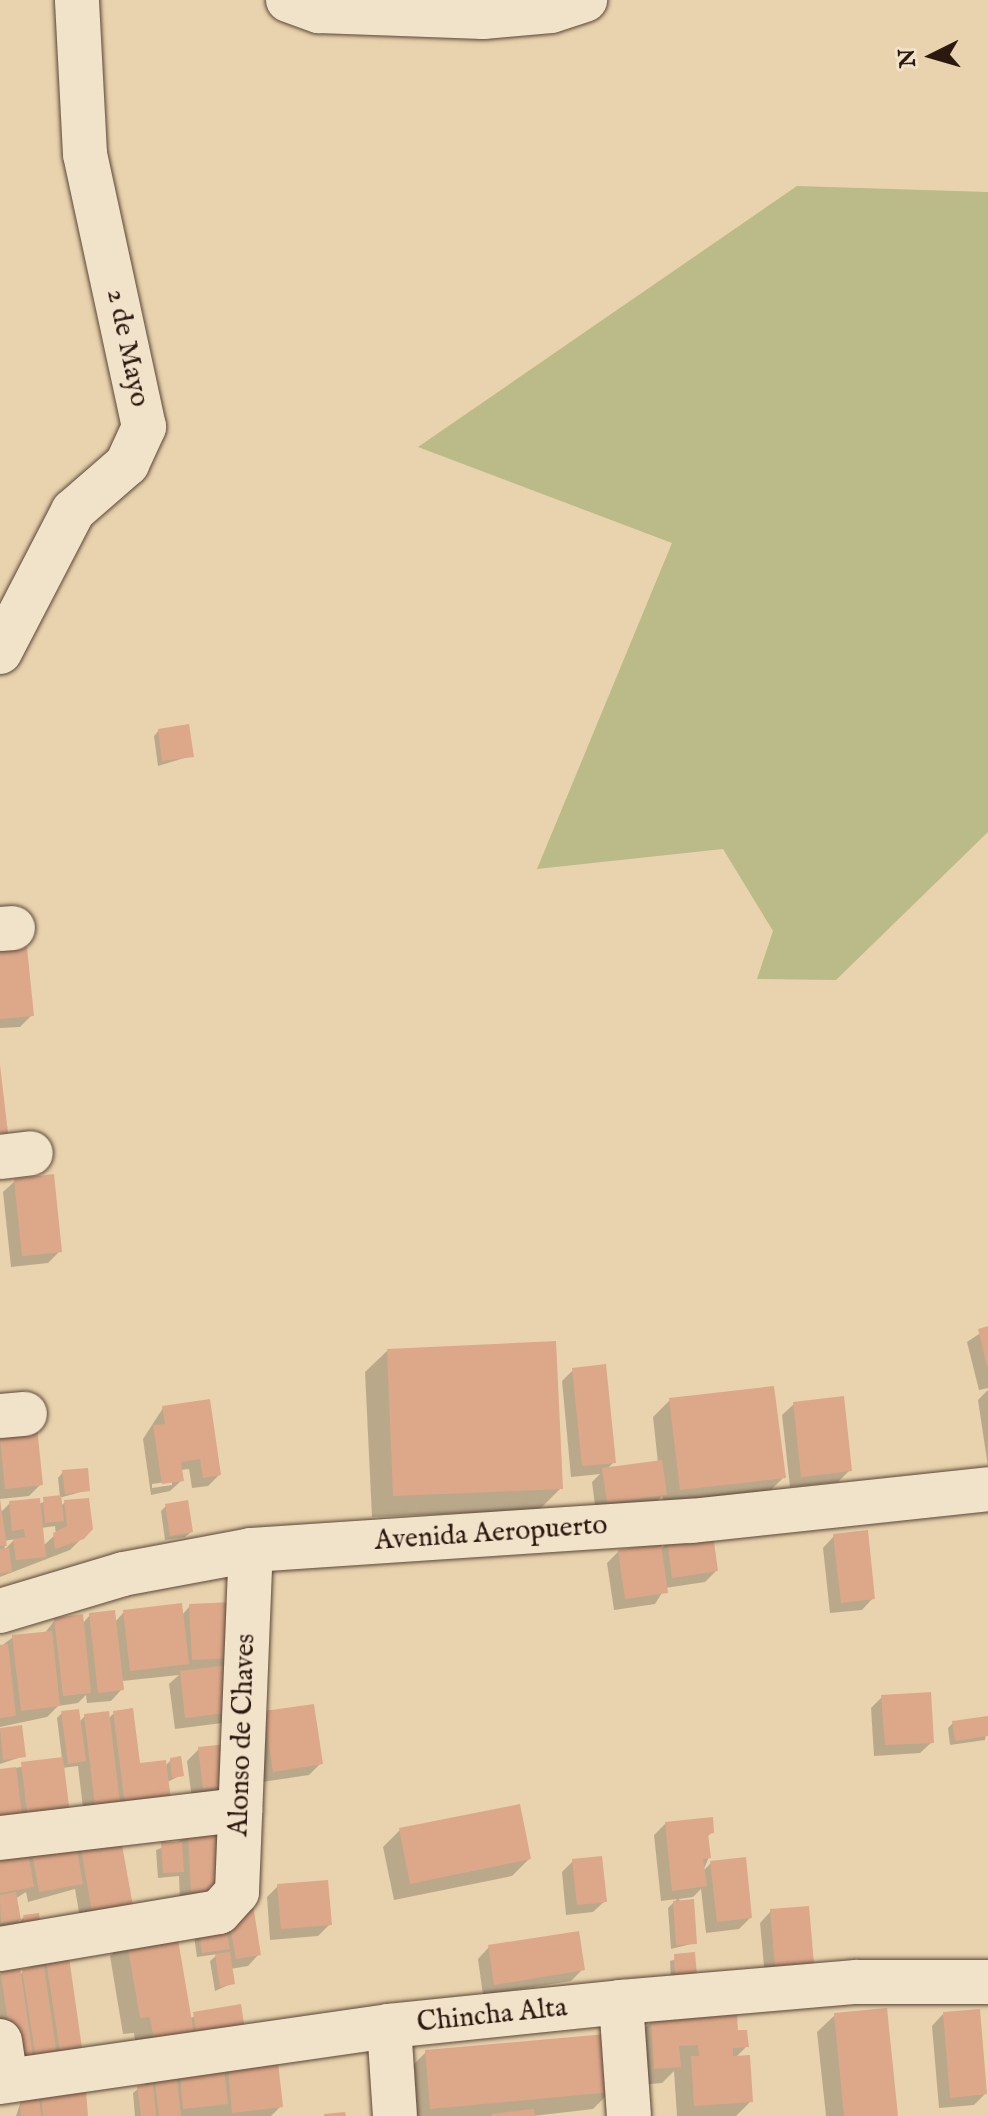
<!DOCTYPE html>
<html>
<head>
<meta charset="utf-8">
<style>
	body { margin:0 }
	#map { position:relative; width:988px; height:2116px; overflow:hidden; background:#e9d3ae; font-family:"IM FELL English",serif }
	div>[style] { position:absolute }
	.green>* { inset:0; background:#babb88 }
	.shadow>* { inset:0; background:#0003 }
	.building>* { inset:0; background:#dda88a }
	.roads { filter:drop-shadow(0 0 2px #5a4737) drop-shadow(0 0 2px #5a4737) }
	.minor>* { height:44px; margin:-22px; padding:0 22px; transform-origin:22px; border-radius:22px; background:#f1e2ca }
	span { translate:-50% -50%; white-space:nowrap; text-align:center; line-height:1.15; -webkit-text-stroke:7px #f1e2ca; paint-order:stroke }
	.street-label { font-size:28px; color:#2b180f }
	.north { position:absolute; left:892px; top:16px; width:80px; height:80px; -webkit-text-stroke:6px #f1e2ca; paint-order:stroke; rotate:265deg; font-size:22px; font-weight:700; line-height:32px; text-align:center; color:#2b180f }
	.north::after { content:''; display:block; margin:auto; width:28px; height:36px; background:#2b180f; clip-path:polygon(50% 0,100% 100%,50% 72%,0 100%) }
</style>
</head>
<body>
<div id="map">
	<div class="green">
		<div style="clip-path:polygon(797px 186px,988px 192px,988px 832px,836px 980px,757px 979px,773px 931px,723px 849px,537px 869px,672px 543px,418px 447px)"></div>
	</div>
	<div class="shadow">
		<div style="clip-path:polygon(159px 730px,191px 756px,158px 766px,154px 736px)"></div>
		<div style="clip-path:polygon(0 952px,32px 1015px,20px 1027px,0 1028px)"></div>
		<div style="clip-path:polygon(15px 1181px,60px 1251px,48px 1263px,11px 1267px,3px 1192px)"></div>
		<div style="clip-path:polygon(988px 1328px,988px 1388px,979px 1390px,967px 1342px)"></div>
		<div style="clip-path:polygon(387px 1351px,561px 1488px,539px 1510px,372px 1517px,365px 1372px)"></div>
		<div style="clip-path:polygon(573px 1370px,614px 1462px,606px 1470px,658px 1463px,653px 1417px,670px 1400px,784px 1477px,767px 1494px,664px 1506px,662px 1496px,653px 1506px,596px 1513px,592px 1482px,600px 1474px,571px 1477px,562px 1381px)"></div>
		<div style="clip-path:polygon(988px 1390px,988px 1467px,978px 1400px)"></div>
		<div style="clip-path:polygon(794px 1404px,850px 1470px,838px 1482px,790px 1487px,782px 1415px)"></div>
		<div style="clip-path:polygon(evenodd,163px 1408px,219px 1475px,208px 1486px,192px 1488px,189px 1469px,181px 1470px,182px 1480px,170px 1491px,151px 1495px,143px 1439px,163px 1408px,172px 1481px,172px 1485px,152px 1488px,152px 1484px,172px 1481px)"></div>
		<div style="clip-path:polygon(0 1433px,41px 1484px,29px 1496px,0 1499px)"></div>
		<div style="clip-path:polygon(evenodd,63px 1472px,88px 1490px,59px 1498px,60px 1507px,65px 1502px,91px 1529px,70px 1550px,0 1577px,0 1503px,1px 1512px,10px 1503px,38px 1504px,60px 1497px,58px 1478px,63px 1472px,55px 1526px,56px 1534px,43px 1546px,41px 1528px,55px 1526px,63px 1472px,15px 1539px,5px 1549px,4px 1541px,15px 1539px)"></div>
		<div style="clip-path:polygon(166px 1506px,191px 1532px,185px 1537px,165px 1540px,161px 1511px)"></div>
		<div style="clip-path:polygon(834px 1536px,873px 1598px,862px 1610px,830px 1613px,823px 1548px)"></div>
		<div style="clip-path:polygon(668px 1542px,716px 1571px,705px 1582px,665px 1588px,655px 1604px,614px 1610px,607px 1563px,619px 1551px,660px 1550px)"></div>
		<div style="clip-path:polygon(231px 1604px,233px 1712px,222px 1723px,175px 1729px,169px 1684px,179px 1675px,122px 1681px,122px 1689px,111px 1701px,87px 1703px,86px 1695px,78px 1703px,58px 1706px,47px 1717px,0 1727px,0 1647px,13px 1637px,44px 1634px,55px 1620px,82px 1624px,90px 1615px,115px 1622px,124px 1612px,182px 1615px,190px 1606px)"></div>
		<div style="clip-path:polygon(882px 1697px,932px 1742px,920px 1753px,874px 1756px,871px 1708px)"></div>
		<div style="clip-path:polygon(312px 1706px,320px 1764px,309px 1775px,262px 1782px,254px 1724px)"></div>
		<div style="clip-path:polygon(62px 1713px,79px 1722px,85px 1716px,108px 1719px,114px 1713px,138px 1765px,165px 1766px,171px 1760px,181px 1775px,85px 1825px,78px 1766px,62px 1768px,17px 1830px,0 1771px,62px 1759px,57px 1718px)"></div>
		<div style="clip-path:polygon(988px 1718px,985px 1740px,950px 1745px,948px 1728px,953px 1723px)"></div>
		<div style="clip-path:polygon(20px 1727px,24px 1756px,0 1764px,0 1730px)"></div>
		<div style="clip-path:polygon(225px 1746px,219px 1796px,192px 1799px,187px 1761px,199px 1749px)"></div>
		<div style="clip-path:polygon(665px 1824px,712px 1832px,706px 1838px,709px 1857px,703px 1871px,711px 1863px,750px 1918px,739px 1929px,706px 1933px,701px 1889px,693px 1897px,679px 1899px,695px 1943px,671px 1949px,668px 1908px,677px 1899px,661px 1901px,654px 1835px)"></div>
		<div style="clip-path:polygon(400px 1830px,529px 1859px,512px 1876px,394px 1900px,383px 1847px)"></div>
		<div style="clip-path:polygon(189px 1837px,222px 1890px,180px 1903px,179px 1876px,158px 1878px,156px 1850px)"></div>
		<div style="clip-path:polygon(81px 1843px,133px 1916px,83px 1935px,75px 1889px,28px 1902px,26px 1892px,15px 1899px,19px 1922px,24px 1917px,40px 1935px,0 1929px,0 1854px)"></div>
		<div style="clip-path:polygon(573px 1861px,605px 1901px,593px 1912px,566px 1915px,562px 1872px)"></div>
		<div style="clip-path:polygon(278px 1886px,330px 1924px,318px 1936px,270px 1940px,267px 1897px)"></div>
		<div style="clip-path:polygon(771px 1911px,812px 1963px,765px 1977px,760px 1923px)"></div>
		<div style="clip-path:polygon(228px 1912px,259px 1954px,248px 1966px,230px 1969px,233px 1983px,215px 1991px,210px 1961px,218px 1954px,197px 1957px,194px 1936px)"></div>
		<div style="clip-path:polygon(127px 1939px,189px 2018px,239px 2006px,186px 2045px,138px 2062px,134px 2033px,123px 2034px,110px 1956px)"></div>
		<div style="clip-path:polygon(489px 1947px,583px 1969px,571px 1981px,483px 1995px,478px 1959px)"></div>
		<div style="clip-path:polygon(693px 1954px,671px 1982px,670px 1961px)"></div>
		<div style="clip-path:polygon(46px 1956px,80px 2047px,69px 2059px,56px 2060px,0 2051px,0 1974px,19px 1975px)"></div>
		<div style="clip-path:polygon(943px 2014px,985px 2094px,974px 2105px,939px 2108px,932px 2026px)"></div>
		<div style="clip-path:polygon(835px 2015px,896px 2116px,826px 2116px,817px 2032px)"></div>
		<div style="clip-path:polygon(652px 2021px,736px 2032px,747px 2046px,735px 2058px,751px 2101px,736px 2116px,677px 2116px,674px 2071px,662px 2083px,638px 2085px,635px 2038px)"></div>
		<div style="clip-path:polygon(426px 2052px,610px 2092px,593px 2109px,533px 2116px,413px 2116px,409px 2069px)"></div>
		<div style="clip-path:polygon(229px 2069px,281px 2106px,271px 2116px,135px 2116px,133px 2093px,155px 2076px,175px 2082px,181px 2076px,223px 2075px)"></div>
		<div style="clip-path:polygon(42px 2097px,86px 2116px,16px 2116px,21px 2101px,37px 2102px)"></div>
	</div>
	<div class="building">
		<div style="clip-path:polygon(189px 724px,194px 757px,162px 761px,158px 729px)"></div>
		<div style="clip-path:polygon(27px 947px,34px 1016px,0 1019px,0 950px)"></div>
		<div style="clip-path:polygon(0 1065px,8px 1133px,0 1133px)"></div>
		<div style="clip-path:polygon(54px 1174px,62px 1252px,22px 1256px,14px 1179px)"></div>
		<div style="clip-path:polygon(988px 1326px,988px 1366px,987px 1366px,978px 1329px)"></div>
		<div style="clip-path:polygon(556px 1341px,563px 1489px,393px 1496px,387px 1349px)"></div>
		<div style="clip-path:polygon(606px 1364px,616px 1463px,582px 1466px,572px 1368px)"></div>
		<div style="clip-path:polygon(774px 1386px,786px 1478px,680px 1490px,669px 1398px)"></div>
		<div style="clip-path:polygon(844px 1396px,852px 1471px,801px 1477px,793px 1402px)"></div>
		<div style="clip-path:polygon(210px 1399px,221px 1475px,203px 1478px,200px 1459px,181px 1462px,184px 1481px,162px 1484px,153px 1425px,165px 1424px,162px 1406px)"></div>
		<div style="clip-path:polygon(37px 1427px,43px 1485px,5px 1489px,0 1438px)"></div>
		<div style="clip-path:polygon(662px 1460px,667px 1495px,607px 1503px,602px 1468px)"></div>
		<div style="clip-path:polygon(88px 1468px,90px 1491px,65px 1494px,62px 1470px)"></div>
		<div style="clip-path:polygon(61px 1495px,64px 1521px,45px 1523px,43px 1497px)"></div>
		<div style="clip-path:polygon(40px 1498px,46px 1557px,16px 1560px,13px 1539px,25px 1537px,24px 1529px,12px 1531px,9px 1501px)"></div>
		<div style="clip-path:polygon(89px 1498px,93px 1529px,84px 1539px,55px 1549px,53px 1533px,67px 1526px,64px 1500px)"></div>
		<div style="clip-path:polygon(0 1499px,7px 1546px,0 1546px)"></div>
		<div style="clip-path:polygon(188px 1500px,193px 1532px,170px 1536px,165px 1504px)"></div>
		<div style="clip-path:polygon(868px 1530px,875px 1599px,841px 1603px,833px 1534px)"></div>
		<div style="clip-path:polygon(713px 1534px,718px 1571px,672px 1578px,667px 1540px)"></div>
		<div style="clip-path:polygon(661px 1543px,668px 1593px,625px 1599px,618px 1550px)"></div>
		<div style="clip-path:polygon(9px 1548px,12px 1572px,0 1573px,0 1549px)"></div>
		<div style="clip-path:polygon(233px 1602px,236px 1658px,192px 1660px,189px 1604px)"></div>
		<div style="clip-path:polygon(182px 1603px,189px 1664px,130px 1671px,123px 1610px)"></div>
		<div style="clip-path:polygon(115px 1610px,124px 1690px,98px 1693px,89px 1613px)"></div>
		<div style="clip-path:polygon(83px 1614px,91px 1693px,63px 1696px,54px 1618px)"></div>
		<div style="clip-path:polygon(52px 1631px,60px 1706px,21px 1711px,12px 1635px)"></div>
		<div style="clip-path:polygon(8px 1644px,16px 1716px,0 1718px,0 1645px)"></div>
		<div style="clip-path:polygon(229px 1665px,235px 1712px,185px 1718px,180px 1671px)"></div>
		<div style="clip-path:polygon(931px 1692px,934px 1743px,885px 1745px,881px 1695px)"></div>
		<div style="clip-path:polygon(314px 1704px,323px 1764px,273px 1772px,264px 1711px)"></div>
		<div style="clip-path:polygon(133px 1708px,140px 1763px,166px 1760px,171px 1800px,125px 1805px,113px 1711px)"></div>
		<div style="clip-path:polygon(79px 1709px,86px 1761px,68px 1764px,61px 1711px)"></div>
		<div style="clip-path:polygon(109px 1711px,121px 1812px,96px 1814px,84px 1714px)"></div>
		<div style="clip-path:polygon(988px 1716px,988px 1736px,955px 1741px,952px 1721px)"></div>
		<div style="clip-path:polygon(22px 1725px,26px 1757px,3px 1760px,0 1728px)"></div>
		<div style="clip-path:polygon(227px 1744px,232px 1785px,203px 1789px,198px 1747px)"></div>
		<div style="clip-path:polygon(181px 1756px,184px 1776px,172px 1778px,170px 1758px)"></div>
		<div style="clip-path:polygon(63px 1757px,70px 1814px,28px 1820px,21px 1762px)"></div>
		<div style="clip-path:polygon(16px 1767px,23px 1823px,0 1826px,0 1769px)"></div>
		<div style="clip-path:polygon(520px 1804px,531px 1859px,410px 1884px,399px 1828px)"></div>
		<div style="clip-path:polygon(713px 1817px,714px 1833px,708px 1834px,711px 1858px,703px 1859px,707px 1886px,672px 1891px,665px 1822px)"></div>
		<div style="clip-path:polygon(221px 1833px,224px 1891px,191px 1892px,188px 1835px)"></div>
		<div style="clip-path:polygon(120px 1834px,135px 1917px,94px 1925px,80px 1841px)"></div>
		<div style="clip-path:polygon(75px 1839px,83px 1884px,39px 1892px,31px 1847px)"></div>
		<div style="clip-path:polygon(161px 1842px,182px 1842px,184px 1872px,163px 1873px)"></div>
		<div style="clip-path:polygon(27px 1847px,34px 1887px,0 1893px,0 1852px)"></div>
		<div style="clip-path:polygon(602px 1856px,607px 1902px,577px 1905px,572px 1859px)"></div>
		<div style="clip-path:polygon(746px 1857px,752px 1918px,717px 1922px,710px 1861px)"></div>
		<div style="clip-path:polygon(328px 1880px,332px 1925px,281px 1929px,277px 1884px)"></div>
		<div style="clip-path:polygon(16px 1892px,21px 1920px,1px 1923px,0 1895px)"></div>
		<div style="clip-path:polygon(694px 1899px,697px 1944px,676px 1945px,673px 1901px)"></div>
		<div style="clip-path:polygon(253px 1905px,261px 1955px,236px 1959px,227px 1910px)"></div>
		<div style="clip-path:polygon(809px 1906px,814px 1964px,775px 1967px,770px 1909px)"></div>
		<div style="clip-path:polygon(39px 1913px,42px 1935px,28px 1938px,23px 1915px)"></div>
		<div style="clip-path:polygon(225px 1924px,230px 1949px,202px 1953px,199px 1929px)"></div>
		<div style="clip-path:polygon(176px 1928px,195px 2039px,155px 2046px,150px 2017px,140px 2018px,126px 1937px)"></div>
		<div style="clip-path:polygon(579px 1931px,585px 1970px,494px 1985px,488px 1945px)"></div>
		<div style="clip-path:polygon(68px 1950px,82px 2048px,60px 2051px,45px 1954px)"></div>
		<div style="clip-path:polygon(230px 1952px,235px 1984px,220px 1987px,215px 1954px)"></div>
		<div style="clip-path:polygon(695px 1952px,697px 1976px,675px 1978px,674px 1954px)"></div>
		<div style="clip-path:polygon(44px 1966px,58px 2063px,37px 2066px,22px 1969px)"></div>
		<div style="clip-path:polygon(20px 1967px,34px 2063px,15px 2066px,0 1970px)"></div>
		<div style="clip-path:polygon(241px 2004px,245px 2030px,197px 2038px,193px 2012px)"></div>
		<div style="clip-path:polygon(887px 2008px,898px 2116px,844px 2116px,834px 2013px)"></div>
		<div style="clip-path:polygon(980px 2009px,987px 2094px,950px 2098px,943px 2012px)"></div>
		<div style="clip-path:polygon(737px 2013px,738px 2030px,747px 2030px,749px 2047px,733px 2048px,733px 2056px,750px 2055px,753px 2102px,694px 2106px,691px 2056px,699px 2056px,698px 2045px,679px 2046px,681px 2067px,654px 2069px,651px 2019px)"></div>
		<div style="clip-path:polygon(606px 2034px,612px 2092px,430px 2109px,425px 2050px)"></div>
		<div style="clip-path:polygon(278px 2062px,283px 2107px,232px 2113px,228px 2067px)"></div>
		<div style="clip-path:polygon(224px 2069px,228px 2104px,183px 2109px,180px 2074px)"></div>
		<div style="clip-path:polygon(176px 2072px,181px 2116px,159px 2116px,154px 2074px)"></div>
		<div style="clip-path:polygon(153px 2084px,156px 2116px,141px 2116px,137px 2086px)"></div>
		<div style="clip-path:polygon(86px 2091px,88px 2116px,43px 2116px,41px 2095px)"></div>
		<div style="clip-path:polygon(39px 2097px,41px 2116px,21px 2116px,20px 2099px)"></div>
		<div style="clip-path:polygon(534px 2109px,535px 2116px,492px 2116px,492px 2114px)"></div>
		<div style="clip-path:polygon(345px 2112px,346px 2116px,324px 2116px,324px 2114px)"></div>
	</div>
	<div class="roads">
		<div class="minor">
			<div style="left:288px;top:0;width:33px;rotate:20deg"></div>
			<div style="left:319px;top:11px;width:164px;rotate:2.1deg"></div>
			<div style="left:483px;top:17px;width:68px;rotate:-5deg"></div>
			<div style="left:551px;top:11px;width:36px;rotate:-18deg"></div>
			<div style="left:0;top:652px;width:159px;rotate:-62.6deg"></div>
			<div style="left:73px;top:511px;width:72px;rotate:-41deg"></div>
			<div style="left:127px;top:464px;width:41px;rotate:-65.3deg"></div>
			<div style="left:144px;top:427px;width:279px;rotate:-102.2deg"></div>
			<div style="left:85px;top:154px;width:154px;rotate:-93deg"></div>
			<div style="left:0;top:929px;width:13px;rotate:-4deg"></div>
			<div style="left:0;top:1157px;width:31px;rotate:-7deg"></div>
			<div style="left:0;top:1416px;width:25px;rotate:-5deg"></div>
			<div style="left:0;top:1611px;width:128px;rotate:-16.7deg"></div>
			<div style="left:123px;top:1574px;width:130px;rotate:-10.6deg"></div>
			<div style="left:251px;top:1550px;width:441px;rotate:-3.8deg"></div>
			<div style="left:691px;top:1521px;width:299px;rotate:-6.1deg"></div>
			<div style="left:0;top:1838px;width:242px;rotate:-6.7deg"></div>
			<div style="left:0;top:1949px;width:222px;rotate:-9.6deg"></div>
			<div style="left:219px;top:1912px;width:27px;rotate:-48deg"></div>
			<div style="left:237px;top:1892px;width:342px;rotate:-87.7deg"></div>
			<div style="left:621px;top:2002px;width:114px;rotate:86deg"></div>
			<div style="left:389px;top:2026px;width:90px;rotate:86.2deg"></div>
			<div style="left:0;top:2041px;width:40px;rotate:81.5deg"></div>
			<div style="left:0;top:2082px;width:393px;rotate:-8.2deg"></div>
			<div style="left:389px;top:2026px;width:233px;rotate:-5.9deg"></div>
			<div style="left:621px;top:2002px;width:236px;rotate:-4.9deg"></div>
			<div style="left:856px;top:1982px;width:132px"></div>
		</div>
	</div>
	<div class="street-label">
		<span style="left:127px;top:348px;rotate:78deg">2 de Mayo</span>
		<span style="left:491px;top:1534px;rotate:-4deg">Avenida Aeropuerto</span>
		<span style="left:243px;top:1735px;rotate:-88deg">Alonso de Chaves</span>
		<span style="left:492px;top:2016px;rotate:-6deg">Chincha Alta</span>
	</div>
	<div class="north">N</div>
</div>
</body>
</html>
